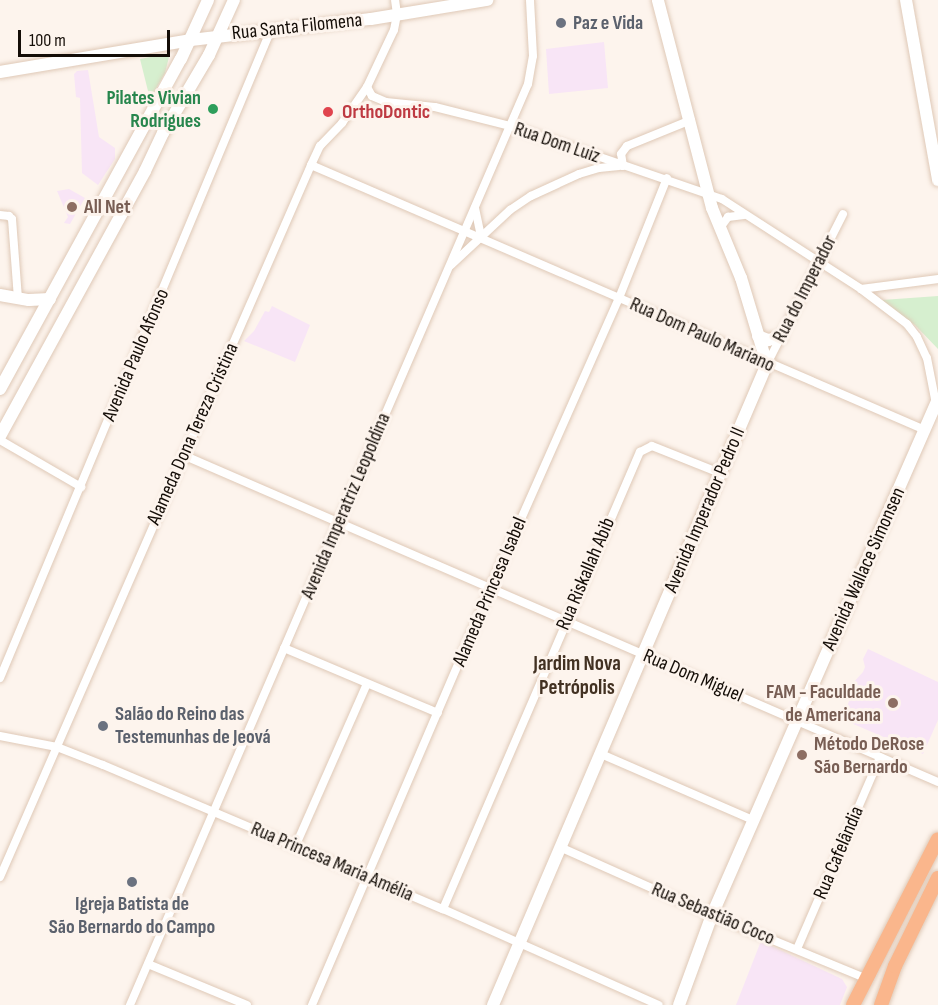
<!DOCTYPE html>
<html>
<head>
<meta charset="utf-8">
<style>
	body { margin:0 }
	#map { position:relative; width:938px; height:1005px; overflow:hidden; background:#fdf4ed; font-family:"Sofia Sans Condensed",sans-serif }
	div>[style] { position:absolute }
	.education>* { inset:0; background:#f8e5f6 }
	.green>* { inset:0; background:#d6efcf }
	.roads { filter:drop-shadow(0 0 2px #dfc9b7) drop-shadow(0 0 2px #dfc9b7) }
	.street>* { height:8px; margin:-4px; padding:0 4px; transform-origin:4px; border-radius:4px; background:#fff }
	.secondary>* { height:12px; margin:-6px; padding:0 6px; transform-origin:6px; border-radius:6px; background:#fff }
	.primary>* { height:14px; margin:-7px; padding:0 7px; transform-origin:7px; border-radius:7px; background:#fab68c }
	.dots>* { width:16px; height:16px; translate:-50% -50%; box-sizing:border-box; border:3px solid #fdf4ed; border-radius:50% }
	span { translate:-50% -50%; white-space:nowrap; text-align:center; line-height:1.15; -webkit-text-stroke:6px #fdf4ed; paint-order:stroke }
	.worship-label { font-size:20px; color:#5b616d; font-weight:700 }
	.left { translate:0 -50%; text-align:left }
	.street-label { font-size:20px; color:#140d07 }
	.leisure-label { font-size:20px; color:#27864d; font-weight:700 }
	.right { translate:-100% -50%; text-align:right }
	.health-label { font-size:20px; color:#be3a42; font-weight:700 }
	.education-label { font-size:20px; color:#785e54; font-weight:700 }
	.neighbourhood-label { font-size:21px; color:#423122; font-weight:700 }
	.scale { position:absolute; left:18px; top:30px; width:152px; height:27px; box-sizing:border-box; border:3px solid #140d07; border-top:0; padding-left:8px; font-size:18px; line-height:21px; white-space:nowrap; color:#140d07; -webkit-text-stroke:4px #fdf4ed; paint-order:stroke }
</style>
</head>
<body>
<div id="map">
	<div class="education">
		<div style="clip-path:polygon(604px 42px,608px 88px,549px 94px,546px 49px)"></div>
		<div style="clip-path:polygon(88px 70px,99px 137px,115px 148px,115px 159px,98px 185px,82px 173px,80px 98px,76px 97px,74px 74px,77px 71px)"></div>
		<div style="clip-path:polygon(69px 189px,85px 198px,70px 224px,64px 223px,68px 217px,57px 191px)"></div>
		<div style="clip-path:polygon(272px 306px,310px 325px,295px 362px,244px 341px,254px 331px,265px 311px,269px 312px)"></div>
		<div style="clip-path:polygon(868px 649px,938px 682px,938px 720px,923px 754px,844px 720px,844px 714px,853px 691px,852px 684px,863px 672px,865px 667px,863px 659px)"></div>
		<div style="clip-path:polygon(761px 941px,842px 979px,847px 987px,840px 1005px,736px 1005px)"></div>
	</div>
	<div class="green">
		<div style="clip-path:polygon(170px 53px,165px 73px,150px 99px,140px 59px)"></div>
		<div style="clip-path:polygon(938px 296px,938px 349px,915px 325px,882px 300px)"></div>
	</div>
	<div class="roads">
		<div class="street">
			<div style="left:367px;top:87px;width:10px;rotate:61deg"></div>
			<div style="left:372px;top:96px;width:15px;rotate:23deg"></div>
			<div style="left:386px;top:102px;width:49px;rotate:5.8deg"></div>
			<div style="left:435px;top:107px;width:77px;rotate:14.2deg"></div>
			<div style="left:510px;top:126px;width:224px;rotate:19deg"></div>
			<div style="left:722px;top:199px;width:166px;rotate:32.9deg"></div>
			<div style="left:861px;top:289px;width:58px;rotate:37.3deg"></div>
			<div style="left:907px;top:324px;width:16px;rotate:52deg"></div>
			<div style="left:917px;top:337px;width:23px;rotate:65deg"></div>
			<div style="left:927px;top:358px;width:47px;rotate:78.9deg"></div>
			<div style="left:311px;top:165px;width:669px;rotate:23.34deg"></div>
			<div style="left:623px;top:166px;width:12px;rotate:-99deg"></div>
			<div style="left:621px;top:154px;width:10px;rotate:-53deg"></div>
			<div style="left:627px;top:146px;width:69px;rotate:-22.1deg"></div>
			<div style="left:475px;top:208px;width:30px;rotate:78deg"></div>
			<div style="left:0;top:215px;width:9px;rotate:6deg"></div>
			<div style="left:9px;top:216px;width:4px;rotate:45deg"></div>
			<div style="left:12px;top:219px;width:79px;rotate:85.7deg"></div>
			<div style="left:720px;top:228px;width:14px;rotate:-54deg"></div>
			<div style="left:728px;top:217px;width:16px;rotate:-7deg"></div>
			<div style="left:451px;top:265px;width:81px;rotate:-43deg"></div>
			<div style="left:510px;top:210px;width:25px;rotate:-34deg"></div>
			<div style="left:531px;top:196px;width:53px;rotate:-24.6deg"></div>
			<div style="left:579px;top:174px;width:21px;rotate:-17deg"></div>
			<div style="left:599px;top:168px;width:20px;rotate:-6deg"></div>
			<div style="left:861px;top:289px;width:78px;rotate:-7.4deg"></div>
			<div style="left:767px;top:364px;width:168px;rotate:-63.1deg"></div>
			<div style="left:0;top:440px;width:94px;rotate:30.1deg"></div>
			<div style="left:183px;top:455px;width:823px;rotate:23.42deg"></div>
			<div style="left:284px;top:648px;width:167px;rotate:22.9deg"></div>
			<div style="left:0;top:678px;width:700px;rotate:-67.32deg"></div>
			<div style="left:0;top:736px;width:58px;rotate:10.9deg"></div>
			<div style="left:57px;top:747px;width:49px;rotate:21.4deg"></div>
			<div style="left:103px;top:765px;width:369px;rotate:23deg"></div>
			<div style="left:443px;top:909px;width:236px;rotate:24deg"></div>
			<div style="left:601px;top:754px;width:166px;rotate:23.5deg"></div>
			<div style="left:295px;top:847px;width:178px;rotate:-66.2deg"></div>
			<div style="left:562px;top:848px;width:164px;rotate:24.1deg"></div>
			<div style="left:712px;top:915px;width:165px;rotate:22.4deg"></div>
			<div style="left:0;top:877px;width:777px;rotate:-66.4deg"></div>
			<div style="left:311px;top:165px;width:21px;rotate:-65deg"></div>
			<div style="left:320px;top:146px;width:32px;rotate:-46deg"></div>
			<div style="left:342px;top:123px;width:44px;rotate:-55.2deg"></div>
			<div style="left:367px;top:87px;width:63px;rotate:-64.7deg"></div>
			<div style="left:394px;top:30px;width:16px;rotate:-79deg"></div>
			<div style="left:397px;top:14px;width:14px;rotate:-98deg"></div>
			<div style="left:443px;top:909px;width:498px;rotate:-66.7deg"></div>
			<div style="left:640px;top:452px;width:13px;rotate:-27deg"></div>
			<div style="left:652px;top:446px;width:73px;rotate:21.7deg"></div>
			<div style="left:797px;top:949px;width:209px;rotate:-66.6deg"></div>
			<div style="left:148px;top:964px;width:107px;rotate:22.5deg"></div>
			<div style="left:130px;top:1005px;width:1003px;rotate:-66.63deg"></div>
			<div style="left:528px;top:84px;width:28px;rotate:-80deg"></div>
			<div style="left:533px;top:56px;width:56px;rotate:-93.1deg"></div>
			<div style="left:312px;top:1005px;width:452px;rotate:-66.8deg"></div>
			<div style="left:490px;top:589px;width:318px;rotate:-66.1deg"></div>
			<div style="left:619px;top:298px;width:129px;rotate:-68.2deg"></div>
		</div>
		<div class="secondary">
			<div style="left:906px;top:0;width:183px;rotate:79.9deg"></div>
			<div style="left:0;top:72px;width:194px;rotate:-9.5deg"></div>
			<div style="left:191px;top:40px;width:181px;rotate:-6.7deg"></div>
			<div style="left:371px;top:19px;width:118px;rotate:-9.3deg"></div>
			<div style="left:0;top:295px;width:29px;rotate:10deg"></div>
			<div style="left:29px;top:300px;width:21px;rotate:-3deg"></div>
			<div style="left:758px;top:336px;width:11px;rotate:22deg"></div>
			<div style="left:768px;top:340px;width:13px;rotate:-13deg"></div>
			<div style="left:0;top:389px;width:376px;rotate:-61.3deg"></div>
			<div style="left:181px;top:59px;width:65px;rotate:-65.4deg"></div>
			<div style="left:0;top:436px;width:302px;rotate:-61.3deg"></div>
			<div style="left:145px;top:171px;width:42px;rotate:-64.7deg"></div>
			<div style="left:163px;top:133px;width:91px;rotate:-59.5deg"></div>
			<div style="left:209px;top:55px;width:60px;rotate:-65.6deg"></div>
			<div style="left:493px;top:1005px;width:697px;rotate:-66.86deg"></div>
			<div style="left:767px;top:364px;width:90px;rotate:-106.8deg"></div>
			<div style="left:741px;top:278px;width:76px;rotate:-112.5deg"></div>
			<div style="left:712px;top:208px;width:215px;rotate:-104.6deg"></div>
			<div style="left:679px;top:1005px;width:96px;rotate:-69.9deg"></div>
			<div style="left:712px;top:915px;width:563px;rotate:-66.35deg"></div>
		</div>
		<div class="primary">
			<div style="left:853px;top:1005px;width:186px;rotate:-62.9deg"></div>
			<div style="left:881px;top:1005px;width:41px;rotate:-70.3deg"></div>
			<div style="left:895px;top:966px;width:98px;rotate:-64deg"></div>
		</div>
	</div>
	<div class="dots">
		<div style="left:561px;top:23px;background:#6b7280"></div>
		<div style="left:213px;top:109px;background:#2e9e5b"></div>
		<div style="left:328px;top:112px;background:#e0444e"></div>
		<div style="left:72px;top:207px;background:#8d6e63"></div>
		<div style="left:893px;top:703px;background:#8d6e63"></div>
		<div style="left:103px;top:726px;background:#6b7280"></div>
		<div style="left:802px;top:755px;background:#8d6e63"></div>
		<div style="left:132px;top:882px;background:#6b7280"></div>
	</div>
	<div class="worship-label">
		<span class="left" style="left:573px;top:23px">Paz e Vida</span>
		<span class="left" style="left:115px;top:726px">Salão do Reino das<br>Testemunhas de Jeová</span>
		<span style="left:132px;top:916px">Igreja Batista de<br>São Bernardo do Campo</span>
	</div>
	<div class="street-label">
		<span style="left:297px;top:27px;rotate:-6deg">Rua Santa Filomena</span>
		<span style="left:557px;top:143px;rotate:19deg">Rua Dom Luiz</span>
		<span style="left:805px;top:289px;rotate:-63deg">Rua do Imperador</span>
		<span style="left:702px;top:335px;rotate:24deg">Rua Dom Paulo Mariano</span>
		<span style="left:136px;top:355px;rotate:-67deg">Avenida Paulo Afonso</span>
		<span style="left:193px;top:434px;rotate:-66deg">Alameda Dona Tereza Cristina</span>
		<span style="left:346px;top:506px;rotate:-67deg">Avenida Imperatriz Leopoldina</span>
		<span style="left:705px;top:510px;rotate:-67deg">Avenida Imperador Pedro II</span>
		<span style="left:864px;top:569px;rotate:-66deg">Avenida Wallace Simonsen</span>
		<span style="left:586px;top:574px;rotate:-67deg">Rua Riskallah Abib</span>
		<span style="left:490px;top:592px;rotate:-67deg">Alameda Princesa Isabel</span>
		<span style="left:693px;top:676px;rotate:23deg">Rua Dom Miguel</span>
		<span style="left:839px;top:853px;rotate:-67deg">Rua Cafelândia</span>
		<span style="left:332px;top:862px;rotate:23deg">Rua Princesa Maria Amélia</span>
		<span style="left:713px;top:914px;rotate:23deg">Rua Sebastião Coco</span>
	</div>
	<div class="leisure-label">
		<span class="right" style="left:201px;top:110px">Pilates Vivian<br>Rodrigues</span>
	</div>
	<div class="health-label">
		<span class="left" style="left:342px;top:112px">OrthoDontic</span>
	</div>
	<div class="education-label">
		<span class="left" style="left:84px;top:207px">All Net</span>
		<span class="right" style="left:881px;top:704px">FAM - Faculdade<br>de Americana</span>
		<span class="left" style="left:814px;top:756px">Método DeRose<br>São Bernardo</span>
	</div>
	<div class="neighbourhood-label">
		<span style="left:577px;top:676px">Jardim Nova<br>Petrópolis</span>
	</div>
	<div class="scale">100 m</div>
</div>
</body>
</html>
